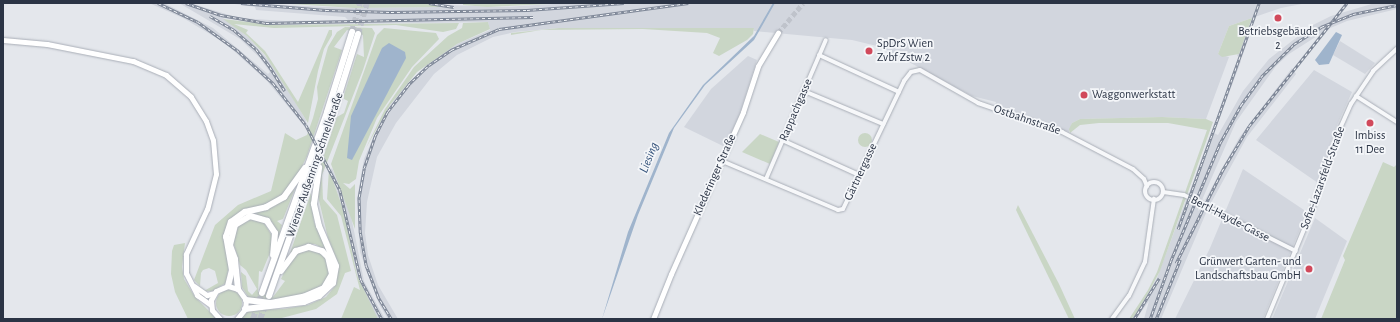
<!DOCTYPE html>
<html>
<head>
<meta charset="utf-8">
<style>
	body { margin:0 }
	#map { position:relative; width:1400px; height:322px; overflow:hidden; background:#e4e7ec; font-family:"Alegreya Sans",sans-serif }
	div>[style] { position:absolute }
	.built>* { inset:0; background:#d2d6de }
	.green>* { inset:0; background:#c9d6c5 }
	.round { border-radius:50% }
	.water>* { inset:0; background:#9fb4cc }
	.major-tunnel>* { height:5px; margin-top:-2.5px; transform-origin:0; background:repeating-linear-gradient(90deg,#bfc3cb 0 5px,transparent 0 7.5px) }
	.highway-tunnel>* { height:6px; margin-top:-3px; transform-origin:0; background:repeating-linear-gradient(90deg,#bfc3cb 0 6px,transparent 0 9px) }
	.roads { filter:drop-shadow(0 0 1px #a9aeb7) drop-shadow(0 0 1px #a9aeb7) }
	.minor>* { height:4px; margin:-2px; padding:0 2px; transform-origin:2px; border-radius:2px; background:#f7f8fa }
	.minor>.ring { margin:-2px; padding:0; box-sizing:content-box; background:none; border:4px solid #f7f8fa; border-radius:50% }
	.major>* { height:5px; margin:-2.5px; padding:0 2.5px; transform-origin:2.5px; border-radius:2.5px; background:#fff }
	.highway>* { height:6px; margin:-3px; padding:0 3px; transform-origin:3px; border-radius:3px; background:#fff }
	.rail>* { height:2.5px; margin-top:-1.25px; transform-origin:0; background:repeating-linear-gradient(90deg,#f4f6f9 0 3px,#7d8696 0 6px); box-sizing:border-box; border-block:1px solid #7d8696 }
	.dots>* { width:11px; height:11px; translate:-50% -50%; box-sizing:border-box; border:2px solid #f4f6f9; border-radius:50% }
	span { translate:-50% -50%; white-space:nowrap; text-align:center; line-height:1.15; -webkit-text-stroke:3.5px #f4f6f9; paint-order:stroke }
	.poi-label { font-size:12px; color:#2b3445 }
	.left { translate:0 -50%; text-align:left }
	.right { translate:-100% -50%; text-align:right }
	.street-label { font-size:12px; color:#2b3445 }
	.water-label { font-size:13px; color:#34527a; font-style:italic }
	.frame { position:absolute; inset:0; border:4px solid #2b3445; pointer-events:none }
</style>
</head>
<body>
<div id="map">
	<div class="built">
		<div style="clip-path:polygon(149px 3px,164px 3px,213px 28px,268px 74px,270px 72px,259px 57px,240px 39px,179px 3px,190px 3px,239px 18px,285px 21px,348px 20px,345px 17px,256px 10px,255px 7px,228px 3px,354px 8px,442px 7px,448px 5px,502px 7px,570px 3px,1307px 3px,1281px 8px,1229px 26px,1218px 54px,1229px 57px,1206px 119px,1162px 117px,1080px 119px,1072px 123px,1069px 132px,994px 108px,996px 102px,972px 96px,881px 47px,852px 40px,754px 31px,754px 28px,559px 28px,515px 32px,493px 37px,457px 55px,434px 74px,396px 123px,377px 157px,367px 202px,365px 233px,368px 255px,378px 285px,398px 319px,388px 319px,379px 304px,360px 252px,357px 199px,364px 159px,383px 115px,403px 88px,437px 57px,457px 44px,490px 30px,488px 22px,273px 25px,223px 18px,247px 36px,272px 64px,306px 120px,305px 127px,267px 81px,225px 43px,183px 18px)"></div>
		<div style="clip-path:polygon(1375px 3px,1397px 3px,1397px 9px,1347px 21px,1328px 29px,1289px 54px,1276px 66px,1236px 122px,1202px 200px,1189px 194px,1237px 61px,1241px 61px,1214px 133px,1218px 135px,1243px 91px,1269px 59px,1311px 26px,1331px 16px)"></div>
		<div style="clip-path:polygon(1249px 25px,1253px 25px,1242px 57px,1237px 56px)"></div>
		<div style="clip-path:polygon(1340px 41px,1375px 63px,1365px 74px,1333px 55px)"></div>
		<div style="clip-path:polygon(748px 56px,757px 60px,740px 113px,725px 147px,684px 127px,711px 89px)"></div>
		<div style="clip-path:polygon(1292px 68px,1296px 74px,1247px 137px,1211px 203px,1205px 200px,1239px 138px)"></div>
		<div style="clip-path:polygon(1314px 70px,1352px 92px,1334px 132px,1318px 183px,1256px 140px)"></div>
		<div style="clip-path:polygon(332px 168px,351px 216px,364px 281px,385px 319px,378px 319px,374px 313px,357px 275px,344px 212px,330px 171px)"></div>
		<div style="clip-path:polygon(1243px 169px,1307px 212px,1263px 319px,1175px 319px,1210px 248px)"></div>
		<div style="clip-path:polygon(1186px 200px,1199px 206px,1198px 211px,1201px 208px,1206px 213px,1161px 319px,1144px 319px,1149px 301px,1136px 319px,1132px 319px,1157px 278px)"></div>
		<div style="clip-path:polygon(1315px 218px,1347px 241px,1315px 319px,1272px 319px)"></div>
	</div>
	<div class="green">
		<div style="clip-path:polygon(275px 3px,423px 3px,442px 7px,354px 8px)"></div>
		<div style="clip-path:polygon(463px 3px,570px 3px,487px 7px,463px 5px)"></div>
		<div style="clip-path:polygon(1252px 18px,1239px 54px,1222px 57px,1218px 54px,1229px 26px)"></div>
		<div style="clip-path:polygon(223px 19px,273px 25px,459px 23px,456px 29px,443px 32px,396px 25px,274px 28px,234px 24px,248px 30px,246px 33px,265px 51px,298px 102px,329px 30px,268px 29px,332px 30px,332px 35px,324px 49px,318px 71px,308px 123px,265px 55px,247px 36px)"></div>
		<div style="clip-path:polygon(488px 22px,490px 29px,457px 44px,417px 72px,390px 105px,366px 148px,385px 109px,414px 67px,448px 36px,462px 28px,463px 23px)"></div>
		<div style="clip-path:polygon(345px 27px,372px 28px,375px 33px,363px 70px,322px 175px,323px 199px,337px 215px,351px 271px,345px 273px,337px 294px,316px 309px,278px 319px,241px 319px,247px 311px,253px 310px,283px 309px,308px 305px,326px 297px,336px 285px,339px 265px,328px 238px,317px 192px,321px 164px,337px 117px,344px 113px,348px 101px,344px 99px,344px 95px,357px 54px,364px 57px,363px 35px,347px 30px,334px 47px,342px 50px,307px 156px,294px 183px,278px 200px,237px 215px,226px 283px,212px 291px,204px 291px,218px 283px,215px 271px,209px 268px,203px 270px,201px 273px,200px 286px,194px 280px,215px 225px,238px 205px,271px 191px,285px 133px,296px 140px,307px 135px,313px 118px,318px 99px,317px 87px,328px 47px,337px 32px)"></div>
		<div style="clip-path:polygon(384px 28px,436px 33px,439px 39px,412px 67px,377px 118px,359px 161px,356px 179px,349px 184px,343px 183px,350px 189px,355px 184px,355px 229px,331px 164px,377px 35px)"></div>
		<div style="clip-path:polygon(559px 28px,754px 28px,753px 34px,747px 40px,719px 56px,713px 53px,720px 38px,707px 33px,643px 29px,541px 30px,511px 35px,511px 33px)"></div>
		<div style="clip-path:polygon(1162px 117px,1206px 119px,1213px 122px,1160px 271px,1143px 303px,1134px 317px,1129px 319px,1148px 290px,1157px 272px,1207px 130px,1168px 123px,1099px 123px,1080px 125px,1070px 133px,1069px 129px,1072px 123px,1080px 119px)"></div>
		<div class="round" style="left:858px;top:133px;width:14px;height:14px"></div>
		<div style="clip-path:polygon(760px 134px,779px 142px,770px 164px,742px 152px)"></div>
		<div style="clip-path:polygon(1383px 162px,1394px 167px,1397px 164px,1397px 319px,1321px 319px,1345px 260px,1343px 256px)"></div>
		<div style="clip-path:polygon(329px 169px,344px 212px,357px 275px,378px 319px,341px 319px,354px 287px,360px 290px,341px 216px,327px 199px)"></div>
		<div style="clip-path:polygon(295px 189px,283px 219px,277px 221px,282px 225px,278px 238px,272px 222px,254px 213px,275px 206px)"></div>
		<div style="clip-path:polygon(311px 193px,314px 222px,327px 251px,315px 244px,306px 244px,290px 253px)"></div>
		<div style="clip-path:polygon(1018px 205px,1059px 284px,1075px 319px,1069px 319px,1016px 210px)"></div>
		<div style="clip-path:polygon(254px 218px,263px 221px,272px 236px,272px 248px,262px 272px,259px 271px,258px 292px,273px 297px,285px 281px,281px 279px,287px 266px,294px 255px,303px 249px,315px 249px,326px 256px,330px 272px,324px 285px,300px 296px,273px 300px,249px 298px,242px 287px,241px 272px,246px 276px,248px 291px,252px 295px,257px 289px,246px 270px,240px 265px,233px 242px,238px 226px)"></div>
		<div style="clip-path:polygon(185px 243px,182px 267px,184px 279px,195px 297px,217px 319px,188px 319px,175px 292px,171px 274px,172px 251px,174px 245px)"></div>
		<div class="round" style="left:216px;top:290px;width:26px;height:26px"></div>
	</div>
	<div class="water">
		<div style="clip-path:polygon(773px 3px,775px 3px,754px 40px,705px 85px,674px 128px,638px 215px,602px 319px,628px 232px,669px 133px,703px 85px,754px 36px)"></div>
		<div style="clip-path:polygon(1336px 32px,1342px 35px,1329px 64px,1319px 65px,1315px 60px)"></div>
		<div style="clip-path:polygon(389px 43px,405px 52px,406px 58px,352px 160px,347px 158px,351px 116px,382px 48px)"></div>
	</div>
	<div class="major-tunnel">
		<div style="left:778px;top:33px;width:39px;rotate:-50deg"></div>
	</div>
	<div class="highway-tunnel">
		<div style="left:352px;top:32px;width:30px;rotate:-75deg"></div>
		<div style="left:358px;top:34px;width:32px;rotate:-74deg"></div>
		<div style="left:253px;top:319px;width:28px;rotate:-71deg"></div>
		<div style="left:260px;top:319px;width:16px;rotate:-68deg"></div>
	</div>
	<div class="roads">
		<div class="minor">
			<div style="left:819px;top:55px;width:88px;rotate:24.8deg"></div>
			<div style="left:804px;top:91px;width:86px;rotate:22.7deg"></div>
			<div style="left:1356px;top:96px;width:49px;rotate:32.4deg"></div>
			<div style="left:782px;top:140px;width:85px;rotate:24.4deg"></div>
			<div style="left:722px;top:161px;width:126px;rotate:22.9deg"></div>
			<div style="left:838px;top:210px;width:5px;rotate:-11deg"></div>
			<div style="left:843px;top:209px;width:142px;rotate:-64.5deg"></div>
			<div style="left:904px;top:81px;width:11px;rotate:-52deg"></div>
			<div style="left:911px;top:72px;width:9px;rotate:-13deg"></div>
			<div style="left:920px;top:70px;width:67px;rotate:29.6deg"></div>
			<div style="left:978px;top:103px;width:89px;rotate:19deg"></div>
			<div style="left:1062px;top:132px;width:80px;rotate:27.5deg"></div>
			<div style="left:1133px;top:169px;width:15px;rotate:42deg"></div>
			<div style="left:1144px;top:179px;width:8px;rotate:67deg"></div>
			<div style="left:766px;top:179px;width:151px;rotate:-66.7deg"></div>
			<div class="ring" style="left:1145px;top:182px;width:14px;height:14px"></div>
			<div style="left:1163px;top:192px;width:21px;rotate:8deg"></div>
			<div style="left:1184px;top:195px;width:125px;rotate:26.6deg"></div>
			<div style="left:1112px;top:319px;width:29px;rotate:-54deg"></div>
			<div style="left:1129px;top:296px;width:38px;rotate:-65deg"></div>
			<div style="left:1145px;top:262px;width:64px;rotate:-81.9deg"></div>
			<div style="left:1267px;top:319px;width:118px;rotate:-67.6deg"></div>
			<div style="left:1312px;top:210px;width:81px;rotate:-71.3deg"></div>
			<div style="left:1338px;top:133px;width:32px;rotate:-66deg"></div>
			<div style="left:1351px;top:104px;width:40px;rotate:-56deg"></div>
			<div style="left:1373px;top:71px;width:33px;rotate:-43deg"></div>
		</div>
		<div class="major">
			<div style="left:3px;top:40px;width:44px;rotate:5.2deg"></div>
			<div style="left:47px;top:44px;width:88px;rotate:11.2deg"></div>
			<div style="left:133px;top:61px;width:36px;rotate:23deg"></div>
			<div style="left:166px;top:75px;width:33px;rotate:41deg"></div>
			<div style="left:191px;top:97px;width:28px;rotate:58deg"></div>
			<div style="left:206px;top:121px;width:20px;rotate:70deg"></div>
			<div style="left:213px;top:140px;width:34px;rotate:85deg"></div>
			<div style="left:216px;top:174px;width:36px;rotate:104deg"></div>
			<div style="left:207px;top:209px;width:50px;rotate:115deg"></div>
			<div style="left:186px;top:254px;width:19px;rotate:90deg"></div>
			<div style="left:186px;top:273px;width:25px;rotate:63deg"></div>
			<div style="left:197px;top:295px;width:17px;rotate:36deg"></div>
			<div style="left:194px;top:286px;width:16px;rotate:35deg"></div>
			<div style="left:207px;top:295px;width:7px;rotate:-16deg"></div>
			<div style="left:220px;top:319px;width:12px;rotate:-132deg"></div>
			<div style="left:212px;top:310px;width:10px;rotate:-96deg"></div>
			<div style="left:211px;top:300px;width:10px;rotate:-61deg"></div>
			<div style="left:216px;top:291px;width:13px;rotate:-23deg"></div>
			<div style="left:228px;top:286px;width:10px;rotate:17deg"></div>
			<div style="left:238px;top:289px;width:14px;rotate:54deg"></div>
			<div style="left:246px;top:300px;width:9px;rotate:96deg"></div>
			<div style="left:245px;top:309px;width:13px;rotate:129deg"></div>
			<div style="left:653px;top:319px;width:48px;rotate:-68.2deg"></div>
			<div style="left:671px;top:274px;width:177px;rotate:-66deg"></div>
			<div style="left:743px;top:112px;width:48px;rotate:-71.9deg"></div>
			<div style="left:758px;top:66px;width:39px;rotate:-59deg"></div>
		</div>
		<div class="highway">
			<div style="left:228px;top:286px;width:16px;rotate:-76deg"></div>
			<div style="left:232px;top:270px;width:34px;rotate:-100deg"></div>
			<div style="left:226px;top:237px;width:16px;rotate:-72deg"></div>
			<div style="left:231px;top:222px;width:17px;rotate:-36deg"></div>
			<div style="left:245px;top:212px;width:22px;rotate:-13deg"></div>
			<div style="left:266px;top:207px;width:21px;rotate:-29deg"></div>
			<div style="left:284px;top:197px;width:36px;rotate:-54deg"></div>
			<div style="left:238px;top:289px;width:30px;rotate:-96deg"></div>
			<div style="left:235px;top:259px;width:15px;rotate:-110deg"></div>
			<div style="left:230px;top:245px;width:21px;rotate:-76deg"></div>
			<div style="left:235px;top:225px;width:17px;rotate:-31deg"></div>
			<div style="left:250px;top:216px;width:18px;rotate:16deg"></div>
			<div style="left:267px;top:221px;width:14px;rotate:56deg"></div>
			<div style="left:275px;top:233px;width:22px;rotate:95deg"></div>
			<div style="left:262px;top:293px;width:192px;rotate:-70.2deg"></div>
			<div style="left:327px;top:112px;width:84px;rotate:-72.6deg"></div>
			<div style="left:269px;top:296px;width:190px;rotate:-70.6deg"></div>
			<div style="left:332px;top:117px;width:87px;rotate:-72.6deg"></div>
			<div style="left:246px;top:300px;width:25px;rotate:7deg"></div>
			<div style="left:271px;top:303px;width:33px;rotate:-11deg"></div>
			<div style="left:303px;top:297px;width:23px;rotate:-23deg"></div>
			<div style="left:324px;top:288px;width:16px;rotate:-60deg"></div>
			<div style="left:332px;top:274px;width:17px;rotate:-103deg"></div>
			<div style="left:328px;top:257px;width:8px;rotate:-135deg"></div>
			<div style="left:322px;top:251px;width:14px;rotate:-163deg"></div>
			<div style="left:309px;top:247px;width:14px;rotate:163deg"></div>
			<div style="left:296px;top:251px;width:25px;rotate:127deg"></div>
			<div style="left:245px;top:309px;width:59px;rotate:-6.8deg"></div>
			<div style="left:304px;top:302px;width:16px;rotate:-22deg"></div>
			<div style="left:319px;top:296px;width:19px;rotate:-43deg"></div>
			<div style="left:333px;top:283px;width:17px;rotate:-80deg"></div>
			<div style="left:336px;top:266px;width:43px;rotate:-113deg"></div>
			<div style="left:319px;top:226px;width:23px;rotate:-103deg"></div>
			<div style="left:314px;top:204px;width:37px;rotate:-82deg"></div>
		</div>
	</div>
	<div class="rail">
		<div style="left:158px;top:3px;width:44px;rotate:25.4deg"></div>
		<div style="left:198px;top:22px;width:48px;rotate:35.7deg"></div>
		<div style="left:237px;top:50px;width:49px;rotate:42.5deg"></div>
		<div style="left:273px;top:83px;width:53px;rotate:51.8deg"></div>
		<div style="left:306px;top:125px;width:73px;rotate:62.4deg"></div>
		<div style="left:340px;top:190px;width:92px;rotate:76.9deg"></div>
		<div style="left:361px;top:280px;width:44px;rotate:61.7deg"></div>
		<div style="left:186px;top:3px;width:37px;rotate:19deg"></div>
		<div style="left:221px;top:15px;width:46px;rotate:10.1deg"></div>
		<div style="left:266px;top:23px;width:267px;rotate:-1.3deg"></div>
		<div style="left:241px;top:3px;width:85px;rotate:4.7deg"></div>
		<div style="left:326px;top:10px;width:65px;rotate:1.8deg"></div>
		<div style="left:391px;top:12px;width:136px;rotate:-0.8deg"></div>
		<div style="left:527px;top:10px;width:97px;rotate:-4.1deg"></div>
		<div style="left:429px;top:3px;width:25px;rotate:9deg"></div>
		<div style="left:210px;top:16px;width:28px;rotate:30deg"></div>
		<div style="left:234px;top:30px;width:29px;rotate:41deg"></div>
		<div style="left:256px;top:49px;width:23px;rotate:52deg"></div>
		<div style="left:270px;top:67px;width:28px;rotate:58deg"></div>
		<div style="left:1178px;top:229px;width:240px;rotate:-70.3deg"></div>
		<div style="left:1176px;top:263px;width:103px;rotate:-63.4deg"></div>
		<div style="left:1222px;top:171px;width:52px;rotate:-59deg"></div>
		<div style="left:1249px;top:126px;width:157px;rotate:-51.5deg"></div>
		<div style="left:391px;top:319px;width:26px;rotate:-121deg"></div>
		<div style="left:378px;top:297px;width:33px;rotate:-111deg"></div>
		<div style="left:366px;top:266px;width:34px;rotate:-100deg"></div>
		<div style="left:360px;top:233px;width:36px;rotate:-92deg"></div>
		<div style="left:359px;top:197px;width:29px;rotate:-80deg"></div>
		<div style="left:364px;top:168px;width:34px;rotate:-71deg"></div>
		<div style="left:375px;top:136px;width:28px;rotate:-63deg"></div>
		<div style="left:388px;top:111px;width:33px;rotate:-52deg"></div>
		<div style="left:408px;top:85px;width:29px;rotate:-44deg"></div>
		<div style="left:429px;top:65px;width:27px;rotate:-34deg"></div>
		<div style="left:451px;top:50px;width:52px;rotate:-23.6deg"></div>
		<div style="left:499px;top:29px;width:191px;rotate:-7.8deg"></div>
		<div style="left:1134px;top:319px;width:48px;rotate:-58.6deg"></div>
		<div style="left:1150px;top:319px;width:63px;rotate:-70.4deg"></div>
		<div style="left:1171px;top:260px;width:127px;rotate:-67.3deg"></div>
		<div style="left:1220px;top:143px;width:43px;rotate:-61.1deg"></div>
		<div style="left:1241px;top:105px;width:34px;rotate:-54deg"></div>
		<div style="left:1261px;top:77px;width:47px;rotate:-45deg"></div>
		<div style="left:1294px;top:44px;width:32px;rotate:-32deg"></div>
		<div style="left:1321px;top:27px;width:35px;rotate:-22deg"></div>
		<div style="left:1353px;top:14px;width:45px;rotate:-11.6deg"></div>
		<div style="left:1156px;top:319px;width:64px;rotate:-67.9deg"></div>
	</div>
	<div class="dots">
		<div style="left:1278px;top:18px;background:#d1495b"></div>
		<div style="left:869px;top:51px;background:#d1495b"></div>
		<div style="left:1084px;top:95px;background:#d1495b"></div>
		<div style="left:1370px;top:123px;background:#d1495b"></div>
		<div style="left:1309px;top:269px;background:#d1495b"></div>
	</div>
	<div class="poi-label">
		<span style="left:1278px;top:39px">Betriebsgebäude<br>2</span>
		<span class="left" style="left:877px;top:51px">SpDrS Wien<br>Zvbf Zstw 2</span>
		<span class="left" style="left:1092px;top:95px">Waggonwerkstatt</span>
		<span style="left:1370px;top:143px">Imbiss<br>11 Dee</span>
		<span class="right" style="left:1301px;top:269px">Grünwert Garten- und<br>Landschaftsbau GmbH</span>
	</div>
	<div class="street-label">
		<span style="left:796px;top:110px;rotate:-67deg">Rappachgasse</span>
		<span style="left:1027px;top:120px;rotate:19deg">Ostbahnstraße</span>
		<span style="left:315px;top:165px;rotate:-71deg">Wiener Außenring Schnellstraße</span>
		<span style="left:861px;top:172px;rotate:-65deg">Gärtnergasse</span>
		<span style="left:715px;top:175px;rotate:-66deg">Klederinger Straße</span>
		<span style="left:1323px;top:178px;rotate:-70deg">Sofie-Lazarsfeld-Straße</span>
		<span style="left:1230px;top:219px;rotate:27deg">Bertl-Hayde-Gasse</span>
	</div>
	<div class="water-label">
		<span style="left:650px;top:158px;rotate:-68deg">Liesing</span>
	</div>
	<div class="frame"></div>
</div>
</body>
</html>
